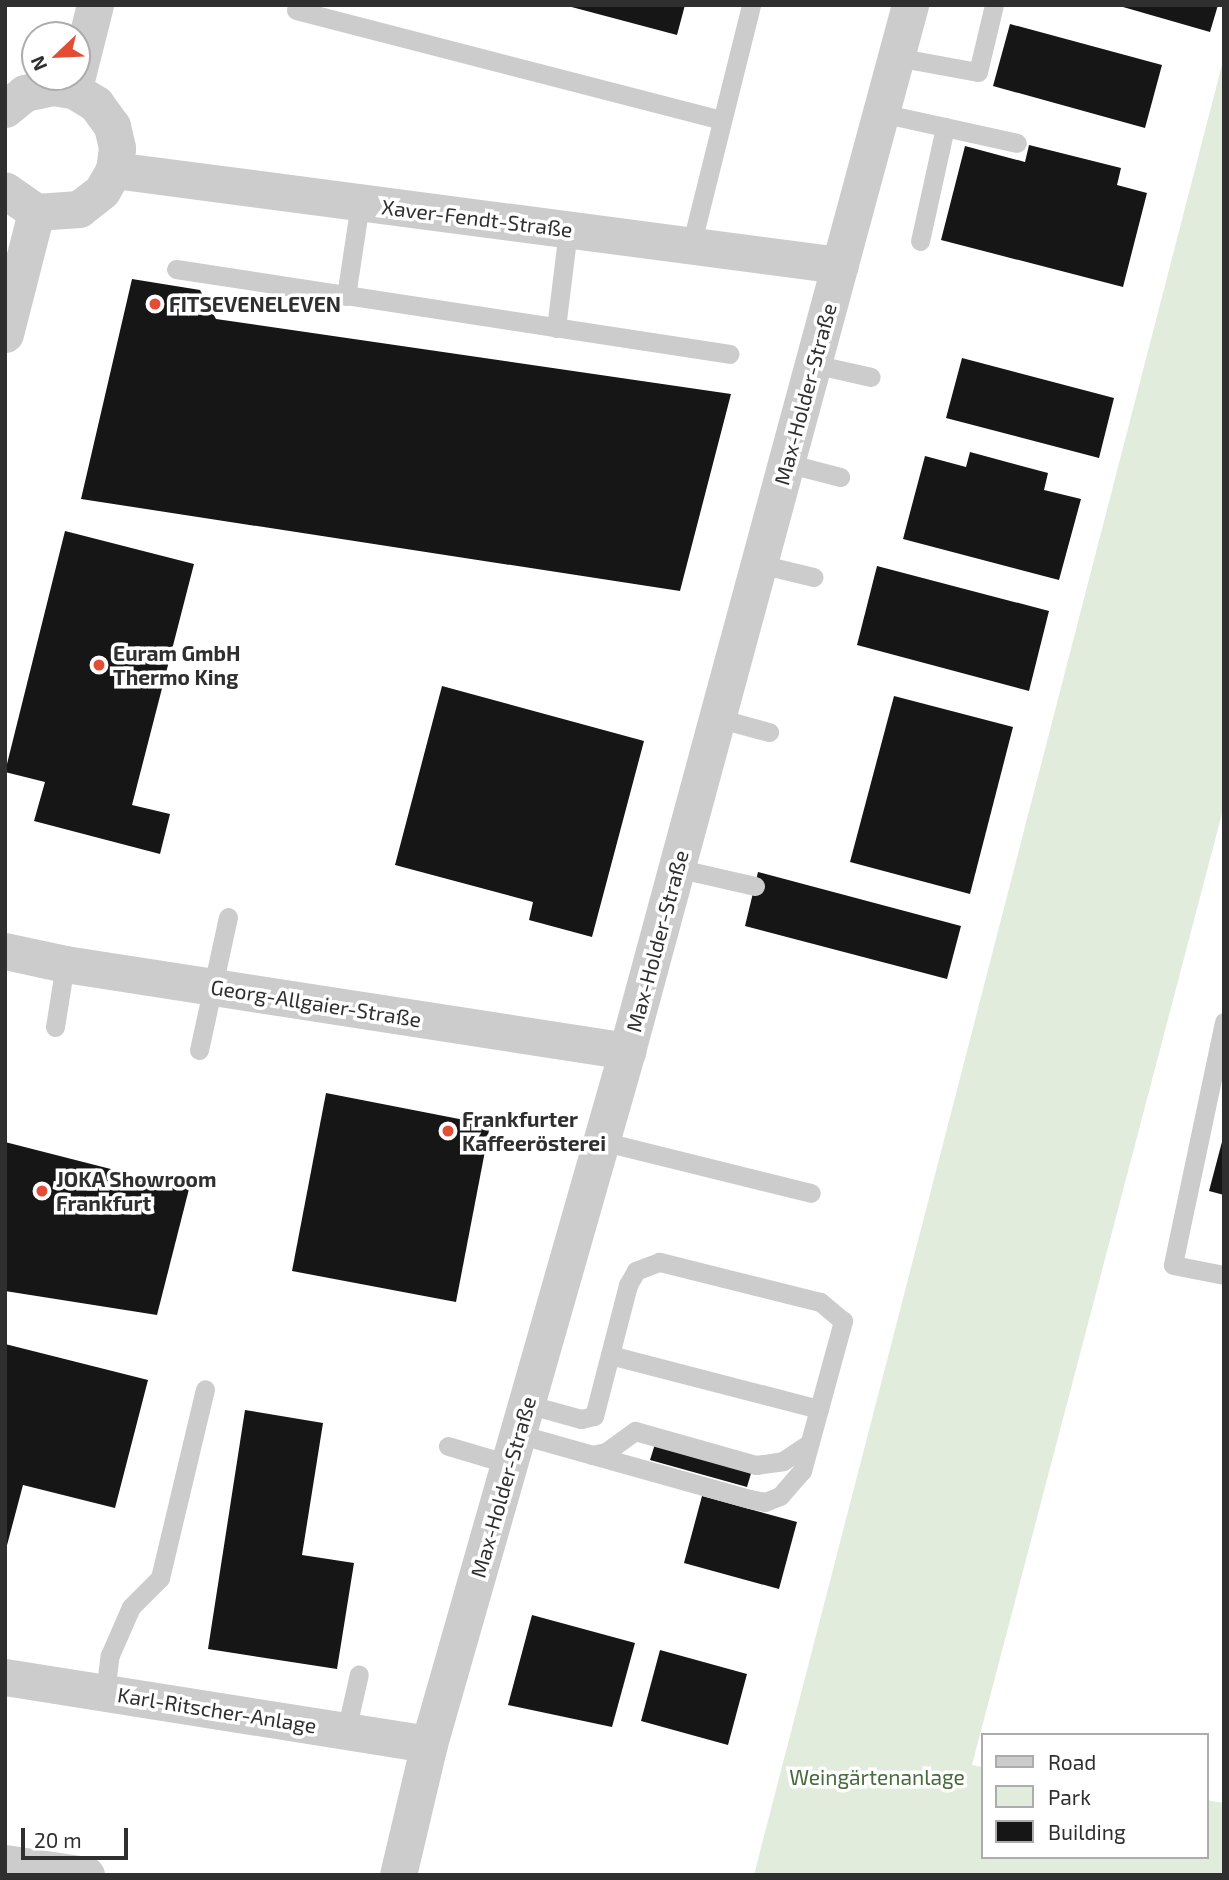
<!DOCTYPE html>
<html>
<head>
<meta charset="utf-8">
<style>
	body { margin:0 }
	#map { position:relative; width:1229px; height:1880px; overflow:hidden; background:#fff; font-family:"Exo 2",sans-serif }
	div>[style] { position:absolute }
	.green>* { inset:0; background:#e1ecdd }
	.building>* { inset:0; background:#161616 }
	.lane>* { height:19px; margin:-9.5px; padding:0 9.5px; transform-origin:9.5px; border-radius:9.5px; background:#ccc }
	.street>* { height:37px; margin:-18.5px; padding:0 18.5px; transform-origin:18.5px; border-radius:18.5px; background:#ccc }
	.dots>* { width:19px; height:19px; translate:-50% -50%; box-sizing:border-box; border:4px solid #fff; border-radius:50% }
	span { translate:-50% -50%; white-space:nowrap; text-align:center; line-height:1.15; -webkit-text-stroke:7px #fff; paint-order:stroke }
	.street-label { font-size:21px; color:#2f2f2f }
	.poi-label { font-size:21px; color:#2f2f2f; font-weight:700 }
	.left { translate:0 -50%; text-align:left }
	.park-label { font-size:21px; color:#486a3c }
	.frame { position:absolute; inset:0; border:7px solid #2f2f2f; pointer-events:none }
	.legend { position:absolute; left:981px; top:1733px; width:228px; height:126px; box-sizing:border-box; background:#fff; border:2px solid #acacac; margin:0; padding:9px 12px; list-style:none; font-size:21px; color:#2f2f2f }
	.legend li { display:flex; align-items:center; gap:14px; height:35px }
	.legend b { width:35px; border:2px solid #acacac }
	.north { position:absolute; left:21px; top:21px; width:70px; height:70px; box-sizing:border-box; background:#fff; border:2px solid #acacac; border-radius:50%; rotate:247deg; font-size:19px; font-weight:700; line-height:28px; text-align:center; color:#2f2f2f }
	.north::after { content:''; display:block; margin:auto; width:24px; height:32px; background:#e34d34; clip-path:polygon(50% 0,100% 100%,50% 72%,0 100%) }
	.scale { position:absolute; left:21px; top:1828px; width:107px; height:32px; box-sizing:border-box; border:4px solid #2f2f2f; border-top:0; padding-left:9px; font-size:21px; line-height:24px; white-space:nowrap; color:#2f2f2f; -webkit-text-stroke:5px #fff; paint-order:stroke }
</style>
</head>
<body>
<div id="map">
	<div class="green">
		<div style="clip-path:polygon(1224px 57px,1224px 806px,972px 1765px,982px 1767px,982px 1857px,1206px 1857px,1206px 1800px,1224px 1803px,1224px 1875px,754px 1875px)"></div>
	</div>
	<div class="building">
		<div style="clip-path:polygon(564px 5px,685px 5px,677px 35px)"></div>
		<div style="clip-path:polygon(1116px 5px,1218px 5px,1210px 32px)"></div>
		<div style="clip-path:polygon(1010px 24px,1162px 65px,1145px 128px,993px 86px)"></div>
		<div style="clip-path:polygon(1029px 145px,1121px 168px,1117px 185px,1147px 193px,1123px 287px,941px 240px,965px 146px,1025px 162px)"></div>
		<div style="clip-path:polygon(132px 279px,200px 290px,216px 319px,731px 394px,680px 591px,81px 499px)"></div>
		<div style="clip-path:polygon(962px 358px,1114px 398px,1099px 458px,946px 418px)"></div>
		<div style="clip-path:polygon(970px 452px,1048px 473px,1044px 490px,1081px 499px,1059px 580px,903px 539px,925px 456px,966px 467px)"></div>
		<div style="clip-path:polygon(65px 531px,194px 564px,132px 805px,170px 814px,160px 854px,34px 821px,45px 782px,5px 772px)"></div>
		<div style="clip-path:polygon(877px 566px,1049px 611px,1029px 691px,857px 645px)"></div>
		<div style="clip-path:polygon(442px 686px,644px 741px,592px 937px,529px 920px,533px 902px,395px 865px)"></div>
		<div style="clip-path:polygon(894px 696px,1013px 727px,970px 894px,850px 862px)"></div>
		<div style="clip-path:polygon(758px 872px,961px 926px,947px 979px,745px 926px)"></div>
		<div style="clip-path:polygon(326px 1093px,490px 1125px,456px 1302px,292px 1271px)"></div>
		<div style="clip-path:polygon(1223px 1138px,1224px 1138px,1224px 1195px,1209px 1191px)"></div>
		<div style="clip-path:polygon(5px 1142px,189px 1189px,157px 1315px,5px 1291px)"></div>
		<div style="clip-path:polygon(5px 1344px,148px 1380px,115px 1508px,23px 1485px,6px 1549px)"></div>
		<div style="clip-path:polygon(245px 1410px,323px 1423px,302px 1555px,354px 1563px,337px 1669px,208px 1649px)"></div>
		<div style="clip-path:polygon(655px 1444px,752px 1470px,747px 1487px,650px 1460px)"></div>
		<div style="clip-path:polygon(702px 1496px,797px 1522px,779px 1589px,684px 1563px)"></div>
		<div style="clip-path:polygon(532px 1615px,635px 1643px,612px 1727px,508px 1705px)"></div>
		<div style="clip-path:polygon(660px 1650px,747px 1674px,728px 1745px,641px 1721px)"></div>
	</div>
	<div class="lane">
		<div style="left:296px;top:10px;width:438px;rotate:14.5deg"></div>
		<div style="left:896px;top:57px;width:83px;rotate:10.4deg"></div>
		<div style="left:978px;top:72px;width:69px;rotate:-76.6deg"></div>
		<div style="left:881px;top:113px;width:139px;rotate:12.4deg"></div>
		<div style="left:920px;top:241px;width:117px;rotate:-77.6deg"></div>
		<div style="left:691px;top:246px;width:248px;rotate:-76deg"></div>
		<div style="left:176px;top:269px;width:560px;rotate:8.72deg"></div>
		<div style="left:346px;top:296px;width:94px;rotate:-81.4deg"></div>
		<div style="left:556px;top:328px;width:99px;rotate:-83deg"></div>
		<div style="left:813px;top:364px;width:59px;rotate:12.6deg"></div>
		<div style="left:786px;top:463px;width:56px;rotate:14.5deg"></div>
		<div style="left:759px;top:564px;width:56px;rotate:13.5deg"></div>
		<div style="left:717px;top:718px;width:54px;rotate:15.1deg"></div>
		<div style="left:676px;top:868px;width:81px;rotate:12.8deg"></div>
		<div style="left:1224px;top:1022px;width:248px;rotate:101.9deg"></div>
		<div style="left:1173px;top:1265px;width:52px;rotate:11.1deg"></div>
		<div style="left:55px;top:1027px;width:64px;rotate:-81deg"></div>
		<div style="left:199px;top:1050px;width:136px;rotate:-77.7deg"></div>
		<div style="left:601px;top:1141px;width:216px;rotate:13.9deg"></div>
		<div style="left:610px;top:1355px;width:216px;rotate:14.5deg"></div>
		<div style="left:518px;top:1434px;width:241px;rotate:15.7deg"></div>
		<div style="left:750px;top:1499px;width:15px;rotate:11deg"></div>
		<div style="left:765px;top:1502px;width:16px;rotate:-22deg"></div>
		<div style="left:780px;top:1496px;width:33px;rotate:-49deg"></div>
		<div style="left:802px;top:1471px;width:156px;rotate:-74.7deg"></div>
		<div style="left:843px;top:1321px;width:30px;rotate:-140deg"></div>
		<div style="left:820px;top:1302px;width:166px;rotate:-166deg"></div>
		<div style="left:659px;top:1262px;width:25px;rotate:159deg"></div>
		<div style="left:636px;top:1271px;width:16px;rotate:120deg"></div>
		<div style="left:628px;top:1285px;width:135px;rotate:104.5deg"></div>
		<div style="left:594px;top:1416px;width:13px;rotate:167deg"></div>
		<div style="left:581px;top:1419px;width:57px;rotate:-164.7deg"></div>
		<div style="left:448px;top:1446px;width:64px;rotate:16.4deg"></div>
		<div style="left:592px;top:1455px;width:14px;rotate:-12deg"></div>
		<div style="left:606px;top:1452px;width:36px;rotate:-36deg"></div>
		<div style="left:635px;top:1431px;width:126px;rotate:15.7deg"></div>
		<div style="left:756px;top:1465px;width:27px;rotate:-8deg"></div>
		<div style="left:783px;top:1461px;width:32px;rotate:-34deg"></div>
		<div style="left:105px;top:1693px;width:38px;rotate:-83deg"></div>
		<div style="left:110px;top:1655px;width:52px;rotate:-66.4deg"></div>
		<div style="left:131px;top:1607px;width:41px;rotate:-45deg"></div>
		<div style="left:160px;top:1578px;width:194px;rotate:-76.6deg"></div>
		<div style="left:346px;top:1731px;width:58px;rotate:-77.2deg"></div>
	</div>
	<div class="street">
		<div style="left:77px;top:76px;width:73px;rotate:-75.8deg"></div>
		<div style="left:5px;top:109px;width:26px;rotate:-39deg"></div>
		<div style="left:25px;top:93px;width:29px;rotate:-12deg"></div>
		<div style="left:53px;top:87px;width:20px;rotate:9deg"></div>
		<div style="left:73px;top:90px;width:27px;rotate:31deg"></div>
		<div style="left:96px;top:104px;width:27px;rotate:54deg"></div>
		<div style="left:112px;top:126px;width:23px;rotate:77deg"></div>
		<div style="left:117px;top:148px;width:22px;rotate:98deg"></div>
		<div style="left:114px;top:170px;width:24px;rotate:120deg"></div>
		<div style="left:102px;top:191px;width:29px;rotate:142deg"></div>
		<div style="left:79px;top:209px;width:43px;rotate:176deg"></div>
		<div style="left:36px;top:212px;width:38px;rotate:-145deg"></div>
		<div style="left:114px;top:170px;width:732px;rotate:7.46deg"></div>
		<div style="left:5px;top:334px;width:126px;rotate:-75.7deg"></div>
		<div style="left:5px;top:951px;width:61px;rotate:12.2deg"></div>
		<div style="left:65px;top:964px;width:569px;rotate:8.8deg"></div>
		<div style="left:5px;top:1677px;width:429px;rotate:9deg"></div>
		<div style="left:5px;top:1863px;width:82px;rotate:8.4deg"></div>
		<div style="left:398px;top:1875px;width:135px;rotate:-76.7deg"></div>
		<div style="left:429px;top:1744px;width:721px;rotate:-74.05deg"></div>
		<div style="left:627px;top:1051px;width:1084px;rotate:-74.86deg"></div>
	</div>
	<div class="dots">
		<div style="left:155px;top:304px;background:#e34d34"></div>
		<div style="left:99px;top:665px;background:#e34d34"></div>
		<div style="left:448px;top:1131px;background:#e34d34"></div>
		<div style="left:42px;top:1191px;background:#e34d34"></div>
	</div>
	<div class="street-label">
		<span style="left:477px;top:218px;rotate:7deg">Xaver-Fendt-Straße</span>
		<span style="left:805px;top:394px;rotate:-75deg">Max-Holder-Straße</span>
		<span style="left:657px;top:941px;rotate:-75deg">Max-Holder-Straße</span>
		<span style="left:316px;top:1003px;rotate:9deg">Georg-Allgaier-Straße</span>
		<span style="left:503px;top:1487px;rotate:-74deg">Max-Holder-Straße</span>
		<span style="left:217px;top:1710px;rotate:9deg">Karl-Ritscher-Anlage</span>
	</div>
	<div class="poi-label">
		<span class="left" style="left:169px;top:304px">FITSEVENELEVEN</span>
		<span class="left" style="left:113px;top:665px">Euram GmbH<br>Thermo King</span>
		<span class="left" style="left:462px;top:1131px">Frankfurter<br>Kaffeerösterei</span>
		<span class="left" style="left:56px;top:1191px">JOKA Showroom<br>Frankfurt</span>
	</div>
	<div class="park-label">
		<span style="left:877px;top:1777px">Weingärtenanlage</span>
	</div>
	<div class="frame"></div>
	<ul class="legend">
	<li><b style="height:9px;background:#ccc"></b>Road</li>
	<li><b style="height:19px;background:#e1ecdd"></b>Park</li>
	<li><b style="height:19px;background:#161616"></b>Building</li>
	</ul>
	<div class="north">N</div>
	<div class="scale">20 m</div>
</div>
</body>
</html>
